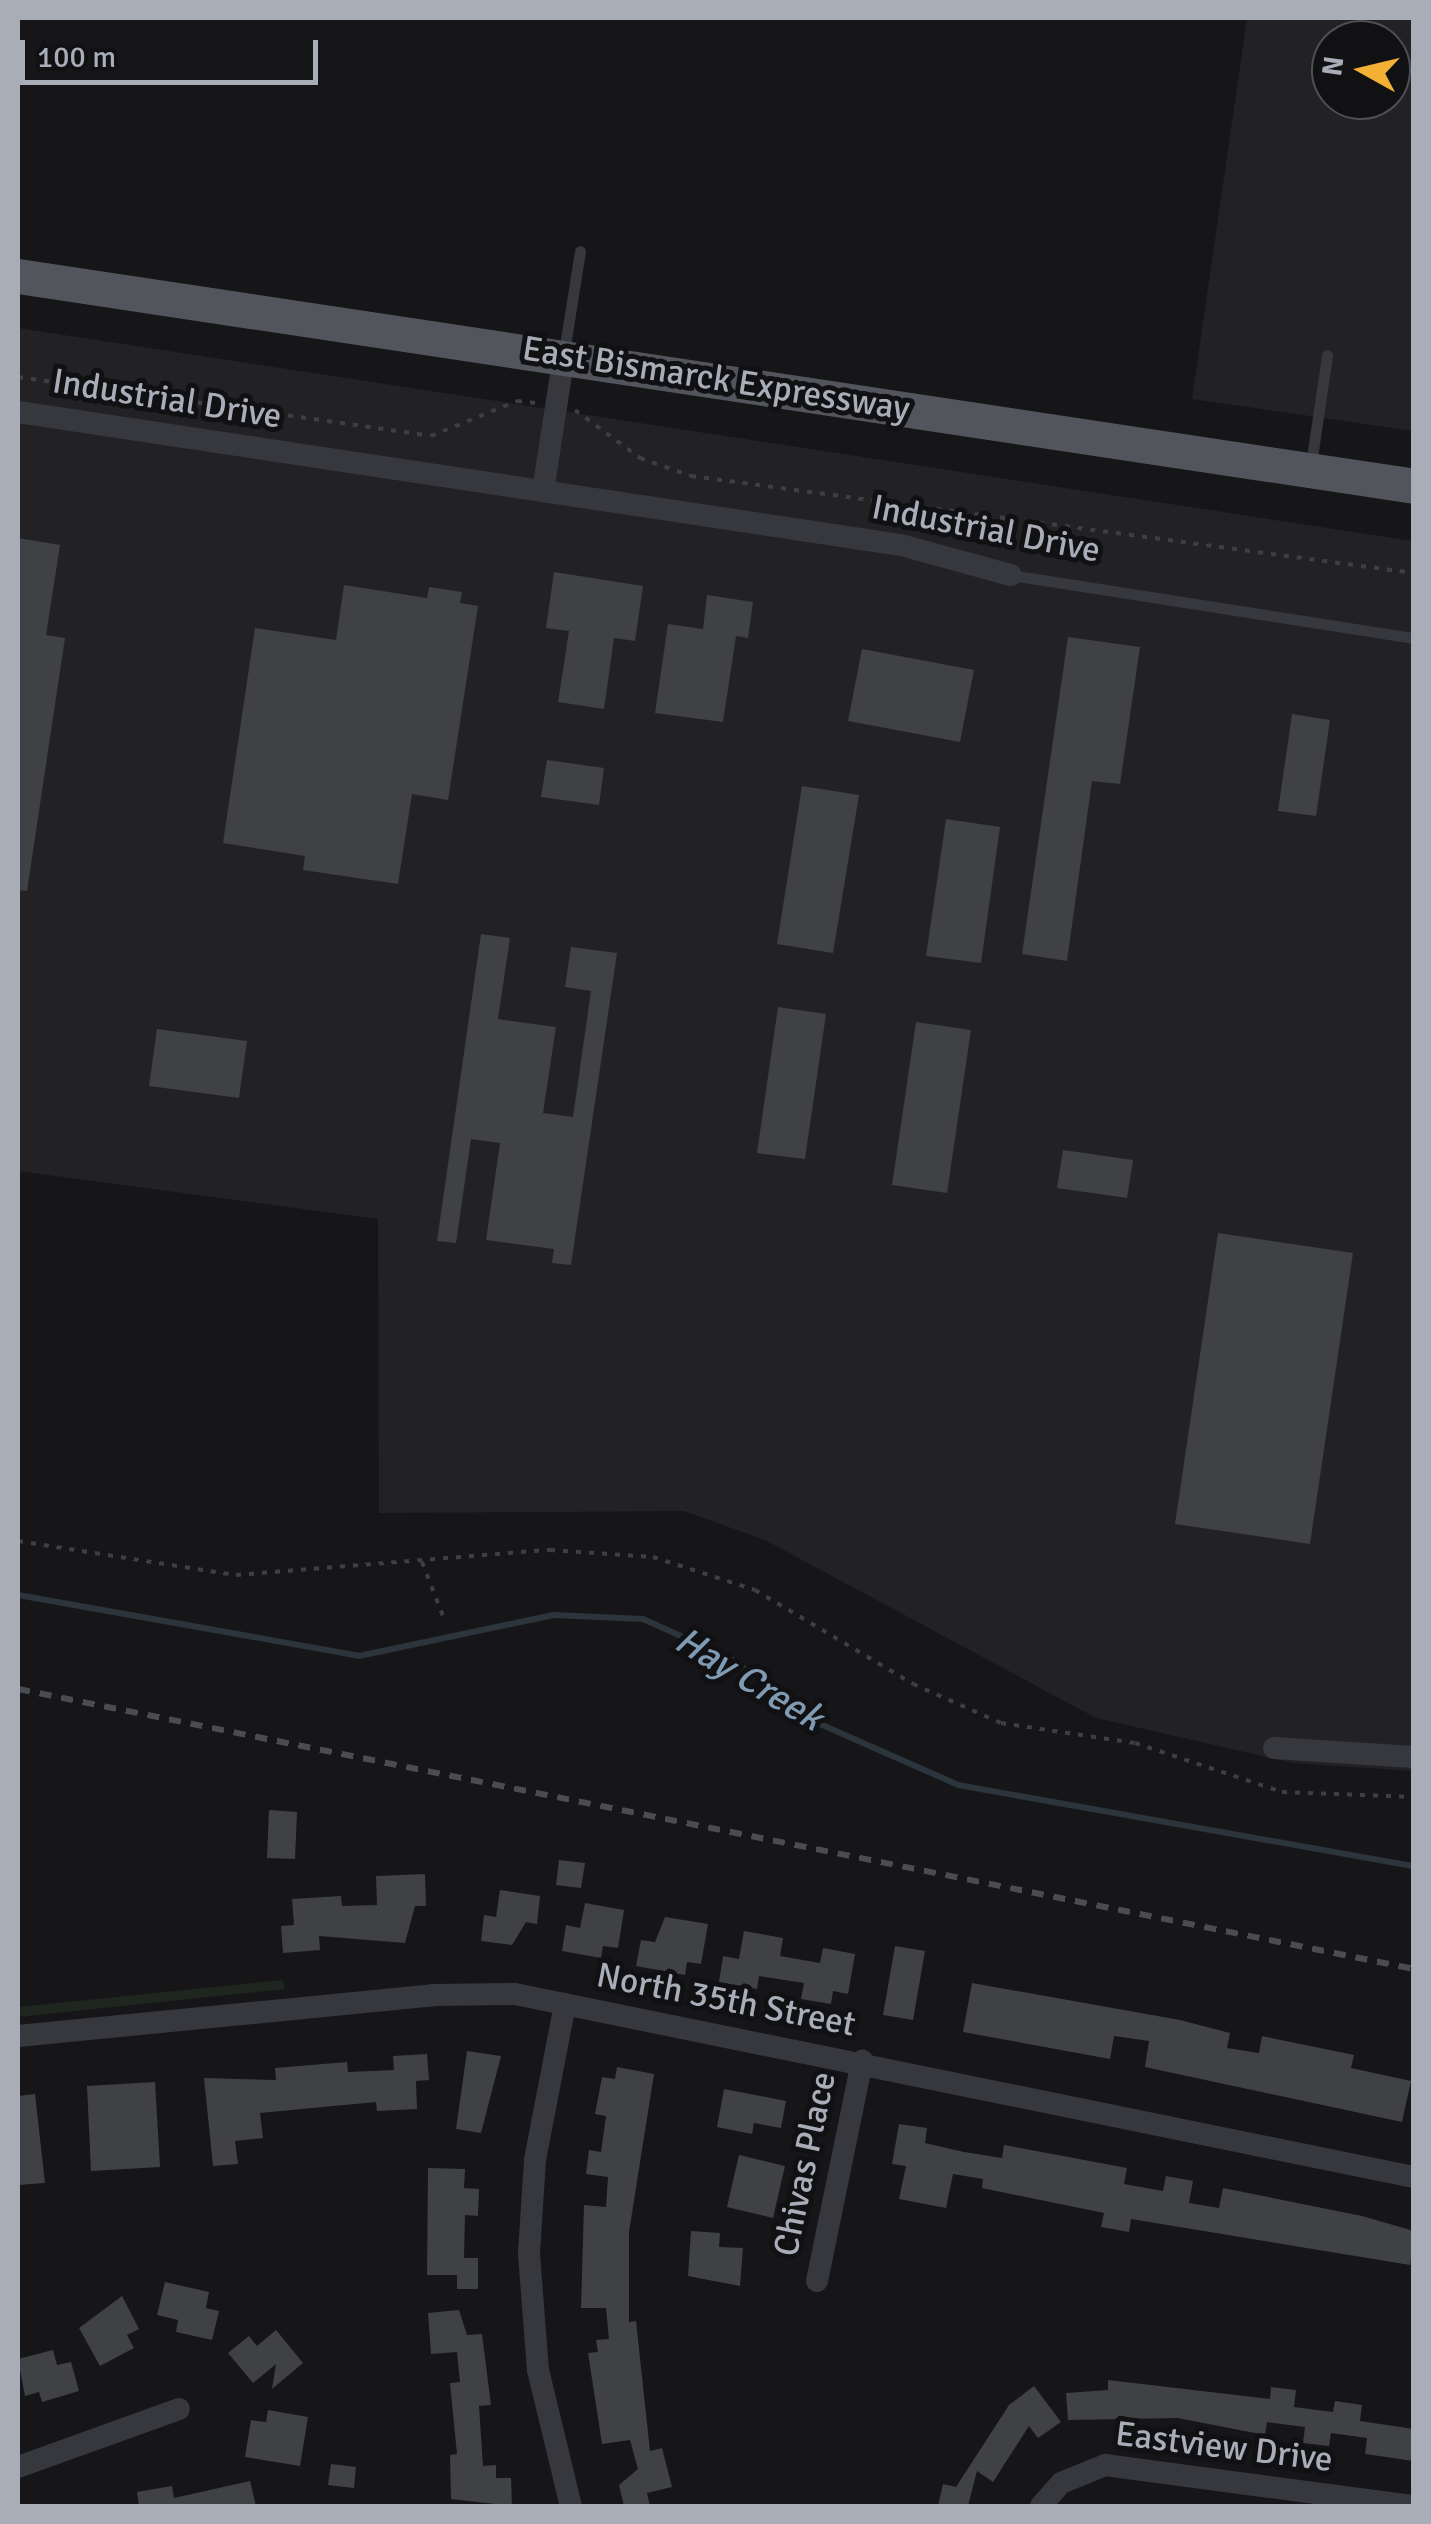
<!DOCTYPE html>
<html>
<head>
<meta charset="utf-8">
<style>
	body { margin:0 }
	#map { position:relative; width:1431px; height:2524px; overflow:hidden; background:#161618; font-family:Signika,sans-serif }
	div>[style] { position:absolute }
	.built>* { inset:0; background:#222225 }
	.green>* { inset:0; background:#1e261f }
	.stream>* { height:6px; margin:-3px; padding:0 3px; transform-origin:3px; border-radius:3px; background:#2c353c }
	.building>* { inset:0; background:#404145 }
	.path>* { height:4px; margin-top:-2px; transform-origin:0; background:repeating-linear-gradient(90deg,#3d3f44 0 5px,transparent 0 13px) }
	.lane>* { height:11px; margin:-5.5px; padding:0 5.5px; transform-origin:5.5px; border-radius:5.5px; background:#37383d }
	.street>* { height:22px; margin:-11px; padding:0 11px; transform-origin:11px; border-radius:11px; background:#37383d }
	.primary>* { height:35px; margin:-17.5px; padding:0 17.5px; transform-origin:17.5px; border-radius:17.5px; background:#53555c }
	.rail>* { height:6px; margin-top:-3px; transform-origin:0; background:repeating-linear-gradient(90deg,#4a4c52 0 12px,transparent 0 22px) }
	span { translate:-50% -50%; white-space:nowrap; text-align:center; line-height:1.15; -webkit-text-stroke:10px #111113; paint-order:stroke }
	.street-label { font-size:35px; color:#a8adb8 }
	.water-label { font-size:38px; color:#7f9bb3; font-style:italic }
	.frame { position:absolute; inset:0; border:20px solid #a8adb8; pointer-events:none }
	.north { position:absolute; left:1311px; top:20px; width:100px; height:100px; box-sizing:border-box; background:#111113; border:2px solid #4d4f55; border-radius:50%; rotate:278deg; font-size:28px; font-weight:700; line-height:40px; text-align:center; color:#a8adb8 }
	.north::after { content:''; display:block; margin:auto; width:35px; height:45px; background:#f2b134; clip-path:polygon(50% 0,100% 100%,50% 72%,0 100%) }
	.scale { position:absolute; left:20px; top:40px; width:298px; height:45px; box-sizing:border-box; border:5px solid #a8adb8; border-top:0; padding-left:12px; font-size:30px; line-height:35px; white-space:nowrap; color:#a8adb8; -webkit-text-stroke:8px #111113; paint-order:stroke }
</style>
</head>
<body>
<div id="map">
	<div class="built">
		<div style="clip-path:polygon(evenodd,1247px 18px,1413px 18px,1413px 431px,1192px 399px,1247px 18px,1331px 40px,1391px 40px,1391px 100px,1331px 100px,1331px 40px)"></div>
		<div style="clip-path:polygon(18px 328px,1413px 541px,1413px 1771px,1293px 1763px,1096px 1718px,765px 1540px,684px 1511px,379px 1513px,378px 1219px,18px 1171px)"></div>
	</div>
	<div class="green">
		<div style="clip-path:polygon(283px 1980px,285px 1989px,18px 2017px,18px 2007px)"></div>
	</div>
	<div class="stream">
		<div style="left:18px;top:1595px;width:346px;rotate:10.1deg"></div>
		<div style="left:359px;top:1656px;width:199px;rotate:-11.9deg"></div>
		<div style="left:554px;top:1615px;width:89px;rotate:2.6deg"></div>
		<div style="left:643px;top:1619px;width:93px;rotate:24.1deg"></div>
		<div style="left:728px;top:1657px;width:114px;rotate:36.1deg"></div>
		<div style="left:820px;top:1724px;width:151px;rotate:23.8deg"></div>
		<div style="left:958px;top:1785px;width:463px;rotate:10.1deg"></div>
	</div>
	<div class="building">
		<div style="clip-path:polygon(18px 538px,60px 545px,46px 635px,65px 638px,27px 891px,18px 890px)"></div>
		<div style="clip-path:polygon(554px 572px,643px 586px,635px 641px,614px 638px,604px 709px,558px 702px,569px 631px,546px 628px)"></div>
		<div style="clip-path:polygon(344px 585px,427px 598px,429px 587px,462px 592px,460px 603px,478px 606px,448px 800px,412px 794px,398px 884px,303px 870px,305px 856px,223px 843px,255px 628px,336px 640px)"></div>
		<div style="clip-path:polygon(707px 595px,753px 602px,748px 638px,736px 636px,723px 722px,655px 713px,668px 624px,703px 629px)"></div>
		<div style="clip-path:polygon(1068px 637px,1140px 647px,1120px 784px,1092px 781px,1067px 961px,1022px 954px)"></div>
		<div style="clip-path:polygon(862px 649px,974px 670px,960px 742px,848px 721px)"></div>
		<div style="clip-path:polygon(1292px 714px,1330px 720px,1316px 816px,1278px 811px)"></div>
		<div style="clip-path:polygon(547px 760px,604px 768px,599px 805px,541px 797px)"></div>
		<div style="clip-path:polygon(802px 786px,859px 795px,833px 953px,777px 944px)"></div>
		<div style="clip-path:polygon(946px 819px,1000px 827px,981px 963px,926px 956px)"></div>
		<div style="clip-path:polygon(481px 934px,510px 938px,498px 1019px,556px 1027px,543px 1113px,573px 1117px,591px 991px,565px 987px,571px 947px,617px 953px,571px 1265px,552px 1263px,554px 1249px,486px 1240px,500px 1143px,471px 1139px,456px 1243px,437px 1241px)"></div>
		<div style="clip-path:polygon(778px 1007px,826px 1014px,805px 1159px,757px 1153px)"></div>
		<div style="clip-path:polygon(916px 1022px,971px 1030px,947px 1193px,892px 1185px)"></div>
		<div style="clip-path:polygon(157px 1029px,247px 1041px,239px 1098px,149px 1086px)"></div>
		<div style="clip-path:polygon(1063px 1150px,1133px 1160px,1127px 1198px,1057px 1188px)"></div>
		<div style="clip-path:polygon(1218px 1233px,1353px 1253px,1310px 1544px,1175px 1524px)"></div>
		<div style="clip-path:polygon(269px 1810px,297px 1812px,295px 1859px,267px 1858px)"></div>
		<div style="clip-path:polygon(559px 1860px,585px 1863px,581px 1888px,556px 1885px)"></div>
		<div style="clip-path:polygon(425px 1874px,426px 1906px,415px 1906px,405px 1943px,319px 1936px,320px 1950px,283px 1953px,281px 1926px,294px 1925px,292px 1899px,341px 1896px,342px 1906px,377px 1905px,376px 1876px)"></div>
		<div style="clip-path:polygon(500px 1890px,540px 1896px,537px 1924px,526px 1922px,512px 1945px,481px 1941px,484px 1915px,496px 1917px)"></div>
		<div style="clip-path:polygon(585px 1903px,624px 1910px,618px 1948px,603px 1946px,601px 1958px,562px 1951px,566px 1925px,580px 1928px)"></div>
		<div style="clip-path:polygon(665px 1917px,708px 1924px,701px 1964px,687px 1962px,685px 1975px,636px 1966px,641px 1940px,655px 1942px)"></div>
		<div style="clip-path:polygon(744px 1931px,783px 1938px,780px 1956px,820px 1963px,823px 1948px,855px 1954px,848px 1994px,833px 1991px,831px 2004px,801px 1999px,804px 1983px,759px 1976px,757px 1989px,719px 1982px,723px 1956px,739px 1959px)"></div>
		<div style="clip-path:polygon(895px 1946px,925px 1951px,913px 2020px,883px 2015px)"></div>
		<div style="clip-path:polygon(972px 1983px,1180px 2020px,1230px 2033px,1227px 2048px,1259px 2053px,1262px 2036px,1354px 2055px,1351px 2068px,1411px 2081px,1402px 2122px,1145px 2067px,1149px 2041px,1114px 2036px,1110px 2059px,963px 2032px)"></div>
		<div style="clip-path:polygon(467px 2051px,501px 2056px,481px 2133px,456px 2129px)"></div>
		<div style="clip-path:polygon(427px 2054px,429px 2080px,416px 2081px,417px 2109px,377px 2111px,376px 2102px,260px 2113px,263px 2138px,235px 2141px,238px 2164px,213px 2166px,204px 2078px,276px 2080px,275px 2068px,347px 2062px,348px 2072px,394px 2070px,393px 2056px)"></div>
		<div style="clip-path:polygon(617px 2067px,654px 2074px,629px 2232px,629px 2322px,636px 2321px,650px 2451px,662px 2448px,672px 2487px,647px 2493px,650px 2506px,624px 2506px,619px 2485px,638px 2469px,630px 2440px,602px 2444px,588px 2353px,598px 2352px,596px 2340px,609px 2339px,606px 2308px,581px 2308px,584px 2205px,606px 2207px,608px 2177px,586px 2174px,589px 2150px,601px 2152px,606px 2116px,595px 2114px,602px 2077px,615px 2079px)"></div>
		<div style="clip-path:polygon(155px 2082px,160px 2167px,91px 2171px,87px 2086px)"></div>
		<div style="clip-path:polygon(724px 2089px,786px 2101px,781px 2128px,754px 2123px,752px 2134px,717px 2127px)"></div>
		<div style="clip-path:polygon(35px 2094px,45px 2183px,18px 2185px,18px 2096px)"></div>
		<div style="clip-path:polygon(899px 2124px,927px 2128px,925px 2143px,964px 2152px,1002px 2158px,1004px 2145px,1127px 2168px,1124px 2184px,1163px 2191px,1166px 2176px,1193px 2181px,1189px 2203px,1219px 2208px,1223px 2188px,1362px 2216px,1414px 2231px,1414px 2251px,1410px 2265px,1131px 2219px,1129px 2232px,1101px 2227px,1104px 2213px,982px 2188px,983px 2179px,953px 2174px,946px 2208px,899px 2199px,906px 2166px,892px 2164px)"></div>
		<div style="clip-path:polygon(739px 2155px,785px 2166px,773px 2218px,727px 2207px)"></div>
		<div style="clip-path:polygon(428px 2168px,465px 2169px,464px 2188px,479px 2189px,478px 2216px,465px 2215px,464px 2258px,478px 2258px,478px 2289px,457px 2289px,457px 2275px,427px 2275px)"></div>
		<div style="clip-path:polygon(691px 2231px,720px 2233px,719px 2247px,743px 2248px,740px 2286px,688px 2276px)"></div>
		<div style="clip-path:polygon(165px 2282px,209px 2292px,206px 2308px,219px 2311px,212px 2340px,176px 2332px,178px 2320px,157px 2315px)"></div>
		<div style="clip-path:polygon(122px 2296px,139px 2329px,127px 2335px,134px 2348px,100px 2366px,79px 2328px)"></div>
		<div style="clip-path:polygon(459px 2310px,467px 2335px,482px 2334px,491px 2405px,479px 2406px,483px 2466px,496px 2465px,496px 2478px,511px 2478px,512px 2506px,451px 2499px,450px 2455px,457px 2454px,450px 2383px,460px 2382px,457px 2352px,431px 2354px,428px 2313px)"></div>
		<div style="clip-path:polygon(276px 2330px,303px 2363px,272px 2389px,276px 2364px,253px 2383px,228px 2353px,249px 2336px,257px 2346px)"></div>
		<div style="clip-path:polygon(53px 2350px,57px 2365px,71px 2362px,79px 2391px,42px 2402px,39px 2392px,25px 2396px,18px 2359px)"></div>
		<div style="clip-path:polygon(1108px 2380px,1270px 2399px,1271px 2387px,1296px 2390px,1294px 2407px,1333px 2412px,1335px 2401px,1362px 2405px,1360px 2421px,1414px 2429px,1414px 2461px,1365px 2454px,1367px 2438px,1331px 2433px,1329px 2446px,1303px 2443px,1305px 2427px,1267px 2422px,1265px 2435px,1178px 2418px,1068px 2420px,1066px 2393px,1108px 2390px)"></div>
		<div style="clip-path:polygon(1034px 2386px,1061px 2422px,1038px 2438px,1029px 2426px,993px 2482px,977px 2471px,968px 2506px,938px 2506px,943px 2484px,956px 2487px,1009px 2405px)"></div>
		<div style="clip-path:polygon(268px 2410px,308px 2417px,300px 2466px,245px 2457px,251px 2420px,266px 2422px)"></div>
		<div style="clip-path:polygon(331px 2464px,356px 2467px,354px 2488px,328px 2485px)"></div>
		<div style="clip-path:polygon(250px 2481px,256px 2506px,139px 2506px,137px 2492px,172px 2486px,174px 2498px)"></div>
	</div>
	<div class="path">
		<div style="left:18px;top:377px;width:417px;rotate:8.1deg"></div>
		<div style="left:431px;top:436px;width:93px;rotate:-22.1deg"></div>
		<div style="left:517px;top:401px;width:19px;rotate:6deg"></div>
		<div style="left:575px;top:410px;width:81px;rotate:36.4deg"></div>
		<div style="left:640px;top:458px;width:54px;rotate:19.4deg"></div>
		<div style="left:691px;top:476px;width:729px;rotate:7.64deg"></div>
		<div style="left:18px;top:1541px;width:221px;rotate:8.9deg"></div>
		<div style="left:236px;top:1575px;width:315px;rotate:-4.6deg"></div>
		<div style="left:550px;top:1550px;width:103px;rotate:3.9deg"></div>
		<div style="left:653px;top:1557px;width:107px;rotate:17.9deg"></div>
		<div style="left:755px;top:1590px;width:184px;rotate:30.7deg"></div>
		<div style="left:913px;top:1684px;width:96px;rotate:23.9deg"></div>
		<div style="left:1001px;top:1723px;width:135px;rotate:8.5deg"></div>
		<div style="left:1135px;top:1743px;width:155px;rotate:18.4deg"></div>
		<div style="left:1282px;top:1792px;width:132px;rotate:2.2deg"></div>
		<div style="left:422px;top:1562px;width:58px;rotate:68.7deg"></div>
	</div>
	<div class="lane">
		<div style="left:564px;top:352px;width:102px;rotate:-81deg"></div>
		<div style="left:1311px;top:464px;width:110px;rotate:-81.6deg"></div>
		<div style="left:1011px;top:575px;width:408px;rotate:8.9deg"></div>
	</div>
	<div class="street">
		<div style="left:18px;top:412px;width:893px;rotate:8.57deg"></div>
		<div style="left:901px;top:545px;width:114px;rotate:15.3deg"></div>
		<div style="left:543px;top:491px;width:137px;rotate:-81.2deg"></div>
		<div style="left:1274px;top:1748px;width:140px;rotate:3.7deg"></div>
		<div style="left:565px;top:2004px;width:159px;rotate:100.9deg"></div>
		<div style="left:535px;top:2160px;width:94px;rotate:93.7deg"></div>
		<div style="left:529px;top:2254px;width:116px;rotate:85.6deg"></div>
		<div style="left:538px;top:2370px;width:140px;rotate:76.4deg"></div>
		<div style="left:18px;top:2036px;width:417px;rotate:-5.6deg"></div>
		<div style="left:433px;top:1995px;width:82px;rotate:-0.7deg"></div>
		<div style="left:515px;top:1994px;width:917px;rotate:11.51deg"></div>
		<div style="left:817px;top:2281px;width:225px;rotate:-78.4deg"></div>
		<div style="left:18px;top:2467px;width:171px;rotate:-19.8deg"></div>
		<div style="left:1041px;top:2506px;width:30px;rotate:-49deg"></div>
		<div style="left:1061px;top:2483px;width:48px;rotate:-22.2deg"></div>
		<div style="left:1105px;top:2465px;width:312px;rotate:7.6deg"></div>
	</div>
	<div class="primary">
		<div style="left:18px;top:276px;width:1412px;rotate:8.55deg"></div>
	</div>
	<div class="rail">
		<div style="left:18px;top:1689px;width:1424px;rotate:11.34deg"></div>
	</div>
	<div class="street-label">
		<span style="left:716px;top:379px;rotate:9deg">East Bismarck Expressway</span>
		<span style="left:167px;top:399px;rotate:9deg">Industrial Drive</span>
		<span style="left:986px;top:529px;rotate:11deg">Industrial Drive</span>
		<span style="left:726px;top:2000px;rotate:11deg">North 35th Street</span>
		<span style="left:805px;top:2164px;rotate:-78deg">Chivas Place</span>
		<span style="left:1224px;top:2447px;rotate:7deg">Eastview Drive</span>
	</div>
	<div class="water-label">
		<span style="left:749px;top:1679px;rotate:31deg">Hay Creek</span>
	</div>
	<div class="frame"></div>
	<div class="north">N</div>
	<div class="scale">100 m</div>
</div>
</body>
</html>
